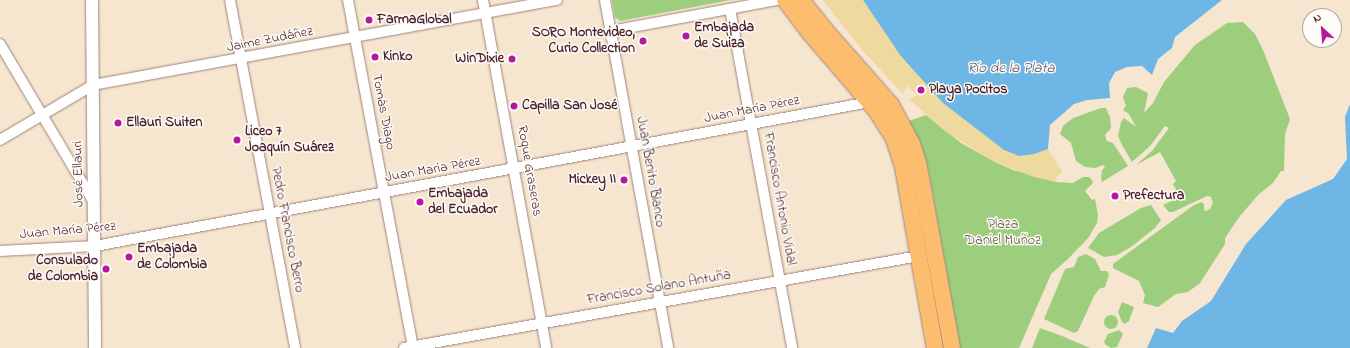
<!DOCTYPE html>
<html>
<head>
<meta charset="utf-8">
<style>
	body { margin:0 }
	#map { position:relative; width:1350px; height:348px; overflow:hidden; background:#f6e6cf; font-family:"Indie Flower",sans-serif }
	div>[style] { position:absolute }
	.green>* { inset:0; background:#9cce7d }
	.round { border-radius:50% }
	.sand>* { inset:0; background:#eeda9e }
	.water>* { inset:0; background:#6eb6e6 }
	.roads { filter:drop-shadow(0 0 1px #a0827d) drop-shadow(0 0 1px #a0827d) }
	.minor>* { height:10px; margin:-5px; padding:0 5px; transform-origin:5px; border-radius:5px; background:#fff }
	.tertiary>* { height:12px; margin:-6px; padding:0 6px; transform-origin:6px; border-radius:6px; background:#fff }
	.primary>* { height:16px; margin:-8px; padding:0 8px; transform-origin:8px; border-radius:8px; background:#fcbd6f }
	.dots>* { width:11px; height:11px; translate:-50% -50%; box-sizing:border-box; border:2px solid #fdfcf7; border-radius:50% }
	span { translate:-50% -50%; white-space:nowrap; text-align:center; line-height:1.15; -webkit-text-stroke:3px #fdfcf7; paint-order:stroke }
	.poi-label { font-size:14px; color:#4a1f2b; font-weight:700 }
	.left { translate:0 -50%; text-align:left }
	.right { translate:-100% -50%; text-align:right }
	.street-label { font-size:14px; color:#4a1f2b }
	.park-label { font-size:14px; color:#635444 }
	.water-label { font-size:15px; color:#57546c; font-style:italic }
	.north { position:absolute; left:1302px; top:8px; width:40px; height:40px; box-sizing:border-box; background:#fdfcf7; border:1px solid #b5a4a5; border-radius:50%; rotate:334deg; font-size:11px; font-weight:700; line-height:16px; text-align:center; color:#4a1f2b }
	.north::after { content:''; display:block; margin:auto; width:14px; height:18px; background:#b5179e; clip-path:polygon(50% 0,100% 100%,50% 72%,0 100%) }
</style>
</head>
<body>
<div id="map">
	<div class="green">
		<div style="clip-path:polygon(612px 0,731px 0,620px 21px,615px 17px)"></div>
		<div style="clip-path:polygon(1243px 22px,1255px 34px,1263px 50px,1290px 119px,1285px 134px,1284px 171px,1281px 171px,1273px 183px,1259px 194px,1240px 216px,1225px 238px,1225px 244px,1200px 283px,1188px 292px,1176px 294px,1158px 307px,1143px 303px,1145px 295px,1139px 281px,1113px 268px,1113px 264px,1194px 205px,1201px 202px,1204px 204px,1204px 210px,1206px 211px,1210px 209px,1213px 203px,1211px 197px,1207px 196px,1173px 212px,1169px 212px,1163px 205px,1180px 197px,1173px 184px,1176px 181px,1160px 152px,1136px 165px,1152px 151px,1169px 128px,1165px 126px,1150px 146px,1132px 162px,1122px 145px,1118px 136px,1121px 122px,1124px 118px,1136px 127px,1129px 114px,1123px 110px,1126px 106px,1123px 97px,1127px 88px,1136px 87px,1148px 93px,1144px 113px,1153px 103px,1164px 82px,1195px 45px,1227px 23px)"></div>
		<div style="clip-path:polygon(1101px 108px,1106px 108px,1110px 117px,1111px 128px,1105px 135px,1107px 141px,1113px 143px,1128px 166px,1102px 182px,1101px 178px,1102px 170px,1105px 167px,1103px 165px,1095px 168px,1085px 167px,1076px 161px,1071px 143px,1060px 134px,1063px 126px,1073px 118px)"></div>
		<div style="clip-path:polygon(926px 115px,961px 143px,995px 162px,1013px 170px,1056px 182px,1073px 183px,1083px 177px,1089px 177px,1092px 180px,1093px 183px,1085px 191px,1092px 200px,1095px 199px,1098px 215px,1097px 223px,1089px 237px,1069px 258px,1051px 274px,1019px 348px,960px 348px,929px 173px,921px 147px,909px 121px)"></div>
		<div style="clip-path:polygon(1151px 205px,1161px 220px,1155px 228px,1131px 247px,1117px 255px,1104px 257px,1088px 248px,1099px 233px,1141px 208px)"></div>
		<div style="clip-path:polygon(1086px 254px,1095px 259px,1101px 271px,1107px 271px,1109px 275px,1105px 287px,1099px 289px,1094px 296px,1078px 331px,1074px 333px,1044px 319px,1065px 269px,1074px 267px,1078px 257px)"></div>
		<div style="clip-path:polygon(1122px 302px,1134px 307px,1129px 321px,1125px 324px,1122px 322px,1118px 312px)"></div>
		<div class="round" style="left:1104px;top:315px;width:14px;height:14px"></div>
		<div style="clip-path:polygon(1040px 328px,1062px 336px,1090px 348px,1032px 348px)"></div>
		<div style="clip-path:polygon(1119px 330px,1123px 334px,1117px 347px,1111px 348px,1106px 345px,1104px 342px,1108px 334px)"></div>
	</div>
	<div class="sand">
		<div style="clip-path:polygon(823px 0,863px 0,900px 55px,1034px 154px,1048px 149px,1062px 171px,1057px 177px,1056px 182px,1034px 177px,995px 162px,946px 132px,909px 99px,917px 95px,907px 86px,903px 94px,889px 79px,862px 50px)"></div>
	</div>
	<div class="water">
		<div style="clip-path:polygon(863px 0,1222px 0,1175px 37px,1172px 48px,1158px 59px,1152px 75px,1142px 66px,1127px 67px,1115px 72px,1109px 83px,1110px 98px,1087px 100px,1074px 104px,1050px 125px,1048px 149px,1034px 154px,1019px 156px,1004px 150px,943px 103px,900px 55px)"></div>
		<div style="clip-path:polygon(1350px 104px,1350px 348px,1147px 348px,1156px 328px,1173px 333px,1182px 321px,1211px 301px,1246px 244px,1286px 200px,1333px 179px,1347px 159px,1345px 117px)"></div>
	</div>
	<div class="roads">
		<div class="minor">
			<div style="left:230px;top:0;width:354px;rotate:79.4deg"></div>
			<div style="left:348px;top:0;width:354px;rotate:79.4deg"></div>
			<div style="left:483px;top:0;width:354px;rotate:79.7deg"></div>
			<div style="left:605px;top:0;width:354px;rotate:79.7deg"></div>
			<div style="left:730px;top:9px;width:345px;rotate:79.6deg"></div>
			<div style="left:611px;top:31px;width:168px;rotate:-10.6deg"></div>
			<div style="left:0;top:44px;width:184px;rotate:59.3deg"></div>
			<div style="left:0;top:140px;width:108px;rotate:-30.6deg"></div>
			<div style="left:93px;top:85px;width:472px;rotate:-10.4deg"></div>
			<div style="left:0;top:251px;width:95px;rotate:-3deg"></div>
			<div style="left:95px;top:246px;width:788px;rotate:-10.53deg"></div>
			<div style="left:404px;top:348px;width:523px;rotate:-10.13deg"></div>
		</div>
		<div class="tertiary">
			<div style="left:92px;top:0;width:348px;rotate:89.5deg"></div>
		</div>
		<div class="primary">
			<div style="left:785px;top:0;width:41px;rotate:52.9deg"></div>
			<div style="left:810px;top:33px;width:101px;rotate:49.4deg"></div>
			<div style="left:876px;top:110px;width:34px;rotate:58deg"></div>
			<div style="left:894px;top:139px;width:29px;rotate:72deg"></div>
			<div style="left:903px;top:167px;width:184px;rotate:80deg"></div>
			<div style="left:801px;top:0;width:38px;rotate:51deg"></div>
			<div style="left:825px;top:30px;width:100px;rotate:48.7deg"></div>
			<div style="left:891px;top:105px;width:44px;rotate:61.7deg"></div>
			<div style="left:912px;top:144px;width:20px;rotate:72deg"></div>
			<div style="left:918px;top:163px;width:188px;rotate:79.6deg"></div>
		</div>
	</div>
	<div class="dots">
		<div style="left:369px;top:20px;background:#b5179e"></div>
		<div style="left:686px;top:36px;background:#b5179e"></div>
		<div style="left:643px;top:41px;background:#b5179e"></div>
		<div style="left:375px;top:57px;background:#b5179e"></div>
		<div style="left:512px;top:59px;background:#b5179e"></div>
		<div style="left:921px;top:90px;background:#b5179e"></div>
		<div style="left:514px;top:106px;background:#b5179e"></div>
		<div style="left:118px;top:123px;background:#b5179e"></div>
		<div style="left:237px;top:140px;background:#b5179e"></div>
		<div style="left:624px;top:180px;background:#b5179e"></div>
		<div style="left:1115px;top:196px;background:#b5179e"></div>
		<div style="left:420px;top:202px;background:#b5179e"></div>
		<div style="left:129px;top:257px;background:#b5179e"></div>
		<div style="left:106px;top:269px;background:#b5179e"></div>
	</div>
	<div class="poi-label">
		<span class="left" style="left:377px;top:20px">FarmaGlobal</span>
		<span class="left" style="left:694px;top:36px">Embajada<br>de Suiza</span>
		<span class="right" style="left:635px;top:41px">SORO Montevideo,<br>Curio Collection</span>
		<span class="left" style="left:383px;top:57px">Kinko</span>
		<span class="right" style="left:504px;top:59px">WinDixie</span>
		<span class="left" style="left:929px;top:90px">Playa Pocitos</span>
		<span class="left" style="left:522px;top:106px">Capilla San José</span>
		<span class="left" style="left:126px;top:123px">Ellauri Suiten</span>
		<span class="left" style="left:245px;top:140px">Liceo 7<br>Joaquín Suárez</span>
		<span class="right" style="left:616px;top:180px">Mickey II</span>
		<span class="left" style="left:428px;top:202px">Embajada<br>del Ecuador</span>
		<span class="left" style="left:1123px;top:196px">Prefectura</span>
		<span class="left" style="left:137px;top:257px">Embajada<br>de Colombia</span>
		<span class="right" style="left:98px;top:269px">Consulado<br>de Colombia</span>
	</div>
	<div class="street-label">
		<span style="left:270px;top:40px;rotate:-11deg">Jaime Zudáñez</span>
		<span style="left:752px;top:110px;rotate:-11deg">Juan María Pérez</span>
		<span style="left:383px;top:112px;rotate:79deg">Tomás Diago</span>
		<span style="left:433px;top:170px;rotate:-10deg">Juan María Pérez</span>
		<span style="left:529px;top:171px;rotate:80deg">Roque Graseras</span>
		<span style="left:650px;top:172px;rotate:80deg">Juan Benito Blanco</span>
		<span style="left:79px;top:174px;rotate:-91deg">José Ellauri</span>
		<span style="left:779px;top:199px;rotate:80deg">Francisco Antonio Vidal</span>
		<span style="left:287px;top:230px;rotate:79deg">Pedro Francisco Berro</span>
		<span style="left:68px;top:231px;rotate:-5deg">Juan María Pérez</span>
		<span style="left:659px;top:288px;rotate:-10deg">Francisco Solano Antuña</span>
	</div>
	<div class="park-label">
		<span style="left:1003px;top:233px">Plaza<br>Daniel Muñoz</span>
	</div>
	<div class="water-label">
		<span style="left:1011px;top:69px">Río de la Plata</span>
	</div>
	<div class="north">N</div>
</div>
</body>
</html>
